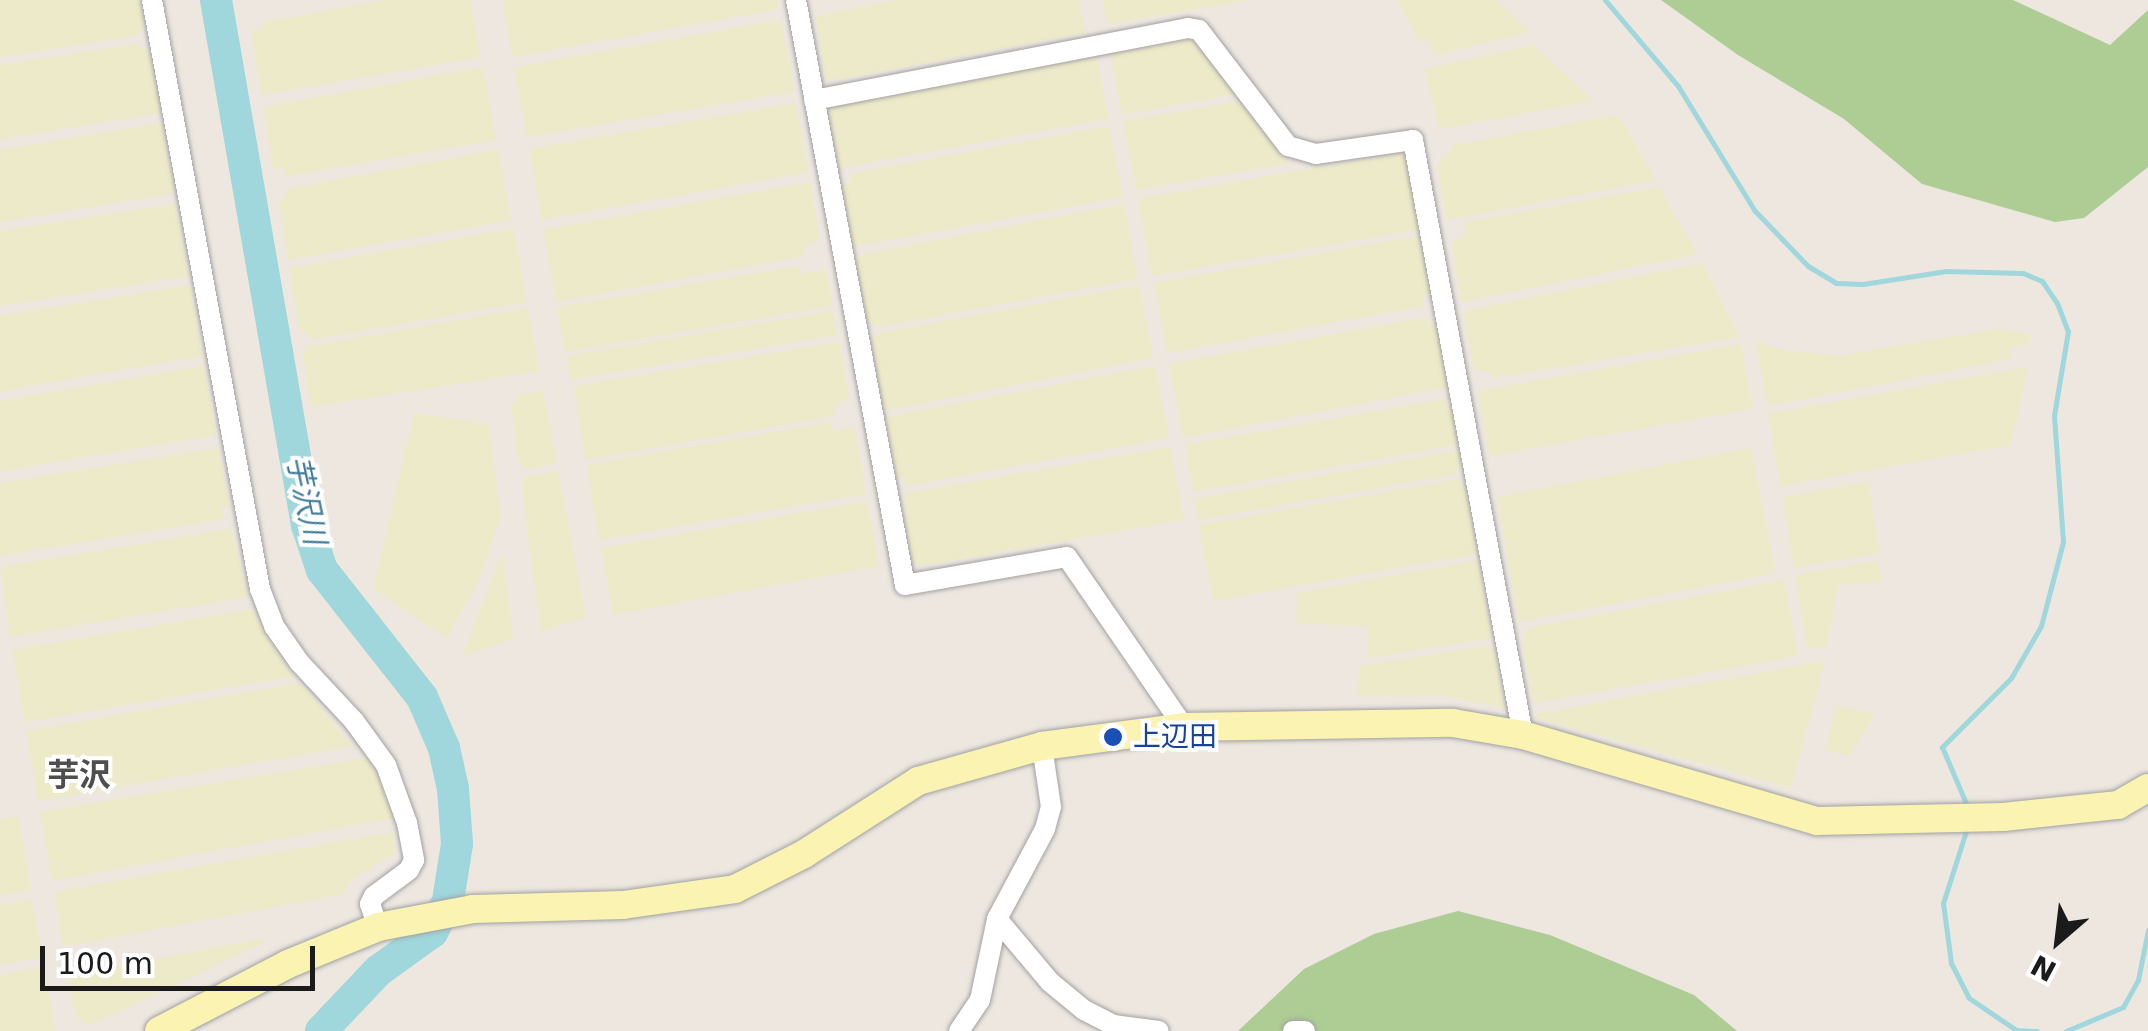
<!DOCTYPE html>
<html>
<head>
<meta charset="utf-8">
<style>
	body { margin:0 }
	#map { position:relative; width:2148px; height:1031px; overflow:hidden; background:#ede7e0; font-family:"DejaVu Sans","Noto Sans JP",sans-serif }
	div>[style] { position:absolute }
	.farmland>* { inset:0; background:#edeaca }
	.forest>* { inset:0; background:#adcd94 }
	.stream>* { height:5px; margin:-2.5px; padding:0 2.5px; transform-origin:2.5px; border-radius:2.5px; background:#9fd7dc }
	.river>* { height:32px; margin:-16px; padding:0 16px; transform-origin:16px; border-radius:16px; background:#9fd7dc }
	.roads { filter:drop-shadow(0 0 2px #a2a2a2) drop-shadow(0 0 2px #a2a2a2) }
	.street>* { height:20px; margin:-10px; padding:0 10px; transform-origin:10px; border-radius:10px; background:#fff }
	.secondary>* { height:28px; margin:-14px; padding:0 14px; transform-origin:14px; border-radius:14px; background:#faf3b1 }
	.dots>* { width:28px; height:28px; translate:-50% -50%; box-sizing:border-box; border:5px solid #fff; border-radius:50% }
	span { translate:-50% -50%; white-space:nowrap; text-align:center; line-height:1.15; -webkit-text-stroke:8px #fff; paint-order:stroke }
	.transit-label { font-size:28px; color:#164399 }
	.left { translate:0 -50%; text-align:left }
	.water-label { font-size:30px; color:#427c9c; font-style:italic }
	.quarter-label { font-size:32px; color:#4e4e4e; font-weight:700 }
	.north { position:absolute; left:2008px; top:891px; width:100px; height:100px; -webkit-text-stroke:8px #fff; paint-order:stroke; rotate:208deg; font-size:28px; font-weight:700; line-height:40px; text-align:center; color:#1b1b1b }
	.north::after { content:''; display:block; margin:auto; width:35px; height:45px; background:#1b1b1b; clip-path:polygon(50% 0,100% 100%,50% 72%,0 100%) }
	.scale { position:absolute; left:40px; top:946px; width:275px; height:45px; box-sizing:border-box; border:5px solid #1b1b1b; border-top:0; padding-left:12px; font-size:30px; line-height:35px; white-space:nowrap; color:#1b1b1b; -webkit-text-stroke:8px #fff; paint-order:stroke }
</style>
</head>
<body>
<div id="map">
	<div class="farmland">
		<div style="clip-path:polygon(0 0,140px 0,144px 26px,135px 36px,0 57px)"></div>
		<div style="clip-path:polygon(385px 0,470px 0,481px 57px,261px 95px,251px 31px,262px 29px,261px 23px)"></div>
		<div style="clip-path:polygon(502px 0,777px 0,779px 9px,512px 57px)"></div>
		<div style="clip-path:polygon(899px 0,1079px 0,1085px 33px,827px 81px,815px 16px)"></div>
		<div style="clip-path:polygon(1102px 0,1250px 0,1107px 24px)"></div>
		<div style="clip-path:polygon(1398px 0,1495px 0,1531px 32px,1434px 55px,1428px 41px,1417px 40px)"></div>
		<div style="clip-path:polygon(781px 20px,794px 92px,526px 137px,514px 67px)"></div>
		<div style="clip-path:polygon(1191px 37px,1235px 94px,1122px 115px,1110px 50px)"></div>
		<div style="clip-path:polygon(136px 44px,149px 51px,160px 113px,0 139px,0 65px)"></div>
		<div style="clip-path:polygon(1534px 45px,1593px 101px,1439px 129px,1424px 69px)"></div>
		<div style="clip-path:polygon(1096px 56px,1108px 119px,839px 168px,827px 105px)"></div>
		<div style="clip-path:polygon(483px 67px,496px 140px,286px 176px,285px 168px,273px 169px,263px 107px)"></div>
		<div style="clip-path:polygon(1241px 101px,1289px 163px,1136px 190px,1123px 121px)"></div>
		<div style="clip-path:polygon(796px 103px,808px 172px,542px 220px,529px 149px)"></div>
		<div style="clip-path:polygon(1618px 115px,1656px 180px,1447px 220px,1437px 166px,1454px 145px)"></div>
		<div style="clip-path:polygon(161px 123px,174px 193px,0 222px,0 150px)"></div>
		<div style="clip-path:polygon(1109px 126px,1123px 197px,853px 247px,842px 186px,851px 184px,849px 174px)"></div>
		<div style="clip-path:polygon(498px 150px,511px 220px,288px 260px,279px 203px,290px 188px)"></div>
		<div style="clip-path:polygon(1407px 152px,1421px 229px,1152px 276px,1138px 199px)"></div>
		<div style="clip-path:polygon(810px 182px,820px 239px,804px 247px,804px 256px,556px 302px,543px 230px)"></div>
		<div style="clip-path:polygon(1659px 187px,1697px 254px,1461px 302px,1451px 243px,1465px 234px,1464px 222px)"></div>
		<div style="clip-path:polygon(175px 204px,188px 276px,0 306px,0 231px)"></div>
		<div style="clip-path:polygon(1124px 204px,1138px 279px,878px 327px,867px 321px,855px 256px)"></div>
		<div style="clip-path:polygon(513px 229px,527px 302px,310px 340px,307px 333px,299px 331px,289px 268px)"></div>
		<div style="clip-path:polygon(1422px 235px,1432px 295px,1422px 297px,1424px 306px,1167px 353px,1154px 283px)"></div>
		<div style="clip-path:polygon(1703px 263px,1739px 337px,1494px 378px,1485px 370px,1474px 371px,1463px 311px)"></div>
		<div style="clip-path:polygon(799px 266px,800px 274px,826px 270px,832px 306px,565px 352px,557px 307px)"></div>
		<div style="clip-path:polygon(190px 285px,202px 356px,0 391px,0 316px)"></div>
		<div style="clip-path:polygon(1139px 285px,1153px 358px,884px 411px,871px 340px,878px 333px)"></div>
		<div style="clip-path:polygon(528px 308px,539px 371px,311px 407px,303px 356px,309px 346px)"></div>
		<div style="clip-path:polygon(833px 311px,838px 335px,570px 380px,566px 356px)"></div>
		<div style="clip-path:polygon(1428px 317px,1429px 324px,1437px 323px,1448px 387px,1183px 438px,1169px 364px)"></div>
		<div style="clip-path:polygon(1998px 329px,2028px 334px,2031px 344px,2010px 347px,2011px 359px,1767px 406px,1756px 341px,1783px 350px,1838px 356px)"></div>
		<div style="clip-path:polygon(839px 342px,849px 399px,834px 406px,835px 416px,585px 460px,574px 386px)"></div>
		<div style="clip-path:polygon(1741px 344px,1752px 409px,1489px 456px,1478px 391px)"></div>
		<div style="clip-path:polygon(204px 366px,216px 435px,0 471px,0 401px)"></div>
		<div style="clip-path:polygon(1155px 366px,1169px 438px,906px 486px,905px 477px,897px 479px,885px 417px)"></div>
		<div style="clip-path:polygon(2028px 367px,2011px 445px,1780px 486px,1768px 414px)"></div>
		<div style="clip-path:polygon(543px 391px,557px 463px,525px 469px,518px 460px,511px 406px,518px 395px)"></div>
		<div style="clip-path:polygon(1445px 399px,1446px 406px,1452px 405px,1458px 445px,1193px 492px,1185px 445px)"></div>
		<div style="clip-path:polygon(414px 413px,488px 424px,501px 516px,479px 580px,447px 638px,373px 589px)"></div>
		<div style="clip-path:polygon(831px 422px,833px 431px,854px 427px,866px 494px,599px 540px,586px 465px)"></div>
		<div style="clip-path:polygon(1170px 447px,1184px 520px,921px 566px,912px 561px,903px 494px)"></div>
		<div style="clip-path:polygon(218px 448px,229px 506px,222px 508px,224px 519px,0 556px,0 483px)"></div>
		<div style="clip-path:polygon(1751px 448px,1775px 573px,1519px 622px,1497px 497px)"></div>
		<div style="clip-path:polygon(1459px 450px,1462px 466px,1457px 467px,1458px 474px,1198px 520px,1194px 499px)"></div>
		<div style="clip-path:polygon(558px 471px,586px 617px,541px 631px,521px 485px,526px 477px)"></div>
		<div style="clip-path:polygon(1459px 479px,1460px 486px,1466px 486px,1477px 554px,1213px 601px,1199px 525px)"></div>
		<div style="clip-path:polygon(1868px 482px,1879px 553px,1794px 568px,1782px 497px)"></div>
		<div style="clip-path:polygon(867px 501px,879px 566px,613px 615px,601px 548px)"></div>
		<div style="clip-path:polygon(231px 529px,248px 597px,10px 637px,0 567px)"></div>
		<div style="clip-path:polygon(502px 552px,513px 639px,462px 656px)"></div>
		<div style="clip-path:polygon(1478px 560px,1492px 638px,1367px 658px,1368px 627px,1296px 623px,1297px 593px)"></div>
		<div style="clip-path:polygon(1877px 561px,1882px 582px,1838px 585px,1826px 647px,1807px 648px,1795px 575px)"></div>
		<div style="clip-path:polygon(1784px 580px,1798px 656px,1534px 703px,1523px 645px,1527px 628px)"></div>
		<div style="clip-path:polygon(254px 609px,274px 650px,296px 676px,25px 722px,12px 650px)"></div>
		<div style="clip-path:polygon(1493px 645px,1505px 708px,1444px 696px,1357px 696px,1359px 666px)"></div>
		<div style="clip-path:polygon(1825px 661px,1791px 788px,1536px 718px,1536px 714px)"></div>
		<div style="clip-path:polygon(300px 683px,352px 746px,38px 801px,26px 731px)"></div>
		<div style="clip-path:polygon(1836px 706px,1876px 714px,1849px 756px,1825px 750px)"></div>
		<div style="clip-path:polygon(367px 758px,381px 779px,393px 818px,52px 881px,40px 812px)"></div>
		<div style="clip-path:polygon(18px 816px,31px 890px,0 895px,0 819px)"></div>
		<div style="clip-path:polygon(393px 832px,395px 853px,352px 879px,344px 894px,63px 947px,54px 892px)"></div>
		<div style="clip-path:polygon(32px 900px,42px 957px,0 965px,0 905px)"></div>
		<div style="clip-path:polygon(262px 939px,263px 943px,91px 1025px,76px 1018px,68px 975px)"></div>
		<div style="clip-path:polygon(44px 967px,55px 1031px,0 1031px,0 975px)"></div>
	</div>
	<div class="forest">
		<div style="clip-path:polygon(1661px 0,2013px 0,2110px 45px,2148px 10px,2148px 167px,2084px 218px,2055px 222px,1922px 184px,1844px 119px,1738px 55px)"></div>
		<div style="clip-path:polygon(1458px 911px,1550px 935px,1694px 995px,1737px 1031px,1238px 1031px,1304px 969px,1374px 934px)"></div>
	</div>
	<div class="stream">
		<div style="left:1605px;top:0;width:113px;rotate:49.7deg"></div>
		<div style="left:1678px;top:86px;width:147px;rotate:58.4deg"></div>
		<div style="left:1755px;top:211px;width:76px;rotate:46.1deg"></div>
		<div style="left:1808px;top:266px;width:33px;rotate:31deg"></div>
		<div style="left:1836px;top:283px;width:27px;rotate:2deg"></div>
		<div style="left:1863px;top:284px;width:84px;rotate:-8.9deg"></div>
		<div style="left:1946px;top:271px;width:77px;rotate:1.5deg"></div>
		<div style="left:2023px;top:273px;width:21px;rotate:23deg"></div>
		<div style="left:2042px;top:281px;width:27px;rotate:56deg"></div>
		<div style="left:2057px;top:303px;width:30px;rotate:69deg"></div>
		<div style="left:2068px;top:331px;width:86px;rotate:99.4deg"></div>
		<div style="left:2054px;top:416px;width:126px;rotate:85.9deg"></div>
		<div style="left:2063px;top:542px;width:87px;rotate:104.7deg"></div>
		<div style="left:2041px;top:626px;width:60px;rotate:120deg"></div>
		<div style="left:2011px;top:678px;width:98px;rotate:135deg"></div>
		<div style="left:1942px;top:747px;width:66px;rotate:66.9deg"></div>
		<div style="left:1967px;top:828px;width:79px;rotate:107.7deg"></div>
		<div style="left:1943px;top:903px;width:61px;rotate:82.4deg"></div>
		<div style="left:1951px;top:963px;width:39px;rotate:63deg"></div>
		<div style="left:1969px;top:998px;width:57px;rotate:34.2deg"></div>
		<div style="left:2016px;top:1030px;width:21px;rotate:3deg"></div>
		<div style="left:2066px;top:1031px;width:62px;rotate:-22.8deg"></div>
		<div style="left:2123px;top:1007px;width:31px;rotate:-61deg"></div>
		<div style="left:2138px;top:980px;width:51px;rotate:-78.7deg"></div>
	</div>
	<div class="river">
		<div style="left:216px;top:0;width:533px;rotate:80.17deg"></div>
		<div style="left:307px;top:525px;width:47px;rotate:71.6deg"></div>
		<div style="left:322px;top:570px;width:162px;rotate:51.8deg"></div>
		<div style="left:422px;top:697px;width:56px;rotate:66.7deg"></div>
		<div style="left:444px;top:748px;width:42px;rotate:77.6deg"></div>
		<div style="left:453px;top:789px;width:55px;rotate:85.8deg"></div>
		<div style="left:457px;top:844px;width:58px;rotate:99deg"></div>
		<div style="left:448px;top:901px;width:35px;rotate:117deg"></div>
		<div style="left:432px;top:932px;width:67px;rotate:144.2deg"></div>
		<div style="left:378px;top:971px;width:83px;rotate:133.5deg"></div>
	</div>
	<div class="roads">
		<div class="street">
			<div style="left:152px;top:0;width:599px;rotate:79.61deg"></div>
			<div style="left:260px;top:589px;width:40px;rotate:69deg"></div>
			<div style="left:274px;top:626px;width:44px;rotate:55.2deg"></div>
			<div style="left:299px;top:662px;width:81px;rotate:47deg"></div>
			<div style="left:354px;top:721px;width:54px;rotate:54deg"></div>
			<div style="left:386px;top:765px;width:62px;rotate:70.1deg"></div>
			<div style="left:407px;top:823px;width:38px;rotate:79deg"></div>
			<div style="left:414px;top:860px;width:11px;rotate:117deg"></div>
			<div style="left:409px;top:870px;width:44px;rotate:143.4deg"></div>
			<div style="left:374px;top:896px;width:9px;rotate:117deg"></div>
			<div style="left:370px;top:904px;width:24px;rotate:71deg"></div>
			<div style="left:796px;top:0;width:595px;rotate:79.45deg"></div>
			<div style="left:905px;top:585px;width:164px;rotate:-9.8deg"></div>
			<div style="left:1067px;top:557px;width:206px;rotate:55.5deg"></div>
			<div style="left:814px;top:100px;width:381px;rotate:-10.9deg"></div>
			<div style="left:1188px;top:28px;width:11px;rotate:10deg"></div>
			<div style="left:1199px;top:30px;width:146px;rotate:52.5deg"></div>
			<div style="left:1288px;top:146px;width:29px;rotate:16deg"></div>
			<div style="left:1316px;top:154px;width:98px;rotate:-8.2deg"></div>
			<div style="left:1413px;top:140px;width:605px;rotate:79.53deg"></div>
			<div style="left:997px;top:919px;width:82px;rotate:49.9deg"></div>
			<div style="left:1050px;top:982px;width:44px;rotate:39.5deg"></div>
			<div style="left:1084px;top:1010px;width:33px;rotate:27deg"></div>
			<div style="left:1113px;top:1025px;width:46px;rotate:7.4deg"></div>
			<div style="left:959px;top:1031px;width:37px;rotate:-56deg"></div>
			<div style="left:980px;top:1000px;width:83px;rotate:-78.1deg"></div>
			<div style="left:997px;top:919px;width:102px;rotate:-61.9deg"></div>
			<div style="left:1045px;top:829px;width:23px;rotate:-75deg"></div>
			<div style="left:1051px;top:807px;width:62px;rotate:-98.4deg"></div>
			<div style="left:1293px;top:1031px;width:12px"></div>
		</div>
		<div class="secondary">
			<div style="left:159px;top:1031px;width:145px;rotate:-27.4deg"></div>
			<div style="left:288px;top:964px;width:97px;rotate:-22.3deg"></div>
			<div style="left:378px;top:927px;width:97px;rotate:-10.7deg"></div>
			<div style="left:473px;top:909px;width:150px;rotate:-1.5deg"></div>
			<div style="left:623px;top:905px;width:113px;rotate:-8.1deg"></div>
			<div style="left:735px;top:889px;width:77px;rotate:-26.9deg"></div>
			<div style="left:804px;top:854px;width:135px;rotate:-32.6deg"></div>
			<div style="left:918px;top:781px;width:129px;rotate:-15.8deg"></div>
			<div style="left:1042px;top:746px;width:143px;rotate:-7.6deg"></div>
			<div style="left:1184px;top:727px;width:269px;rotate:-0.9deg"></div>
			<div style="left:1453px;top:723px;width:71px;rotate:9.7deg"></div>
			<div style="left:1523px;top:735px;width:306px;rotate:16.3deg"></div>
			<div style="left:1817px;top:821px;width:186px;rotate:-1.2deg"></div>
			<div style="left:2003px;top:817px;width:116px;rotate:-6deg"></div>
			<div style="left:2118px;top:805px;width:34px;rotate:-30deg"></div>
		</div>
	</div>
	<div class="dots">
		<div style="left:1113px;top:737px;background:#1a4fb4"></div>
	</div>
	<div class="transit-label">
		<span class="left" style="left:1133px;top:737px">上辺田</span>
	</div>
	<div class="water-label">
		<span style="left:306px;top:500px;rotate:78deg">芋沢川</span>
	</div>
	<div class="quarter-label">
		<span style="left:79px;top:775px">芋沢</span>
	</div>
	<div class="north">N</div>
	<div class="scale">100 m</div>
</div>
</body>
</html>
